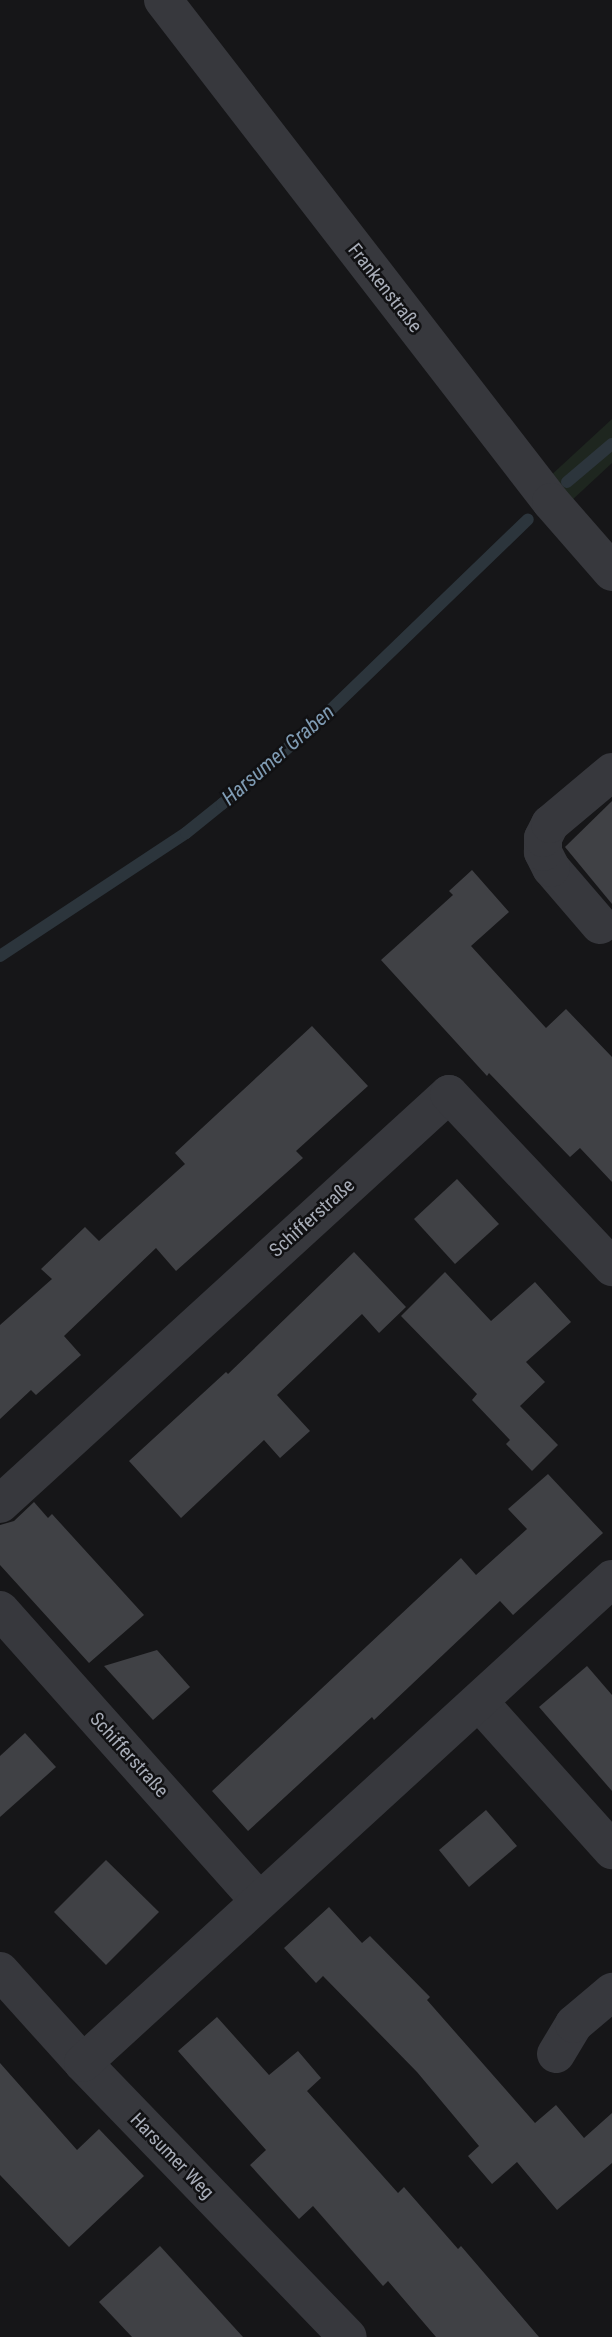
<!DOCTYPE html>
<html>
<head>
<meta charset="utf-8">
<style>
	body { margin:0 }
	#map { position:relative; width:612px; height:2337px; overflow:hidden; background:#161618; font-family:"Roboto Condensed",sans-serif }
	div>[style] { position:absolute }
	.green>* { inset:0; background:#1e261f }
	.stream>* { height:12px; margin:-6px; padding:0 6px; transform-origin:6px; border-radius:6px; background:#2c353c }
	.building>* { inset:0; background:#404145 }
	.minor>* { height:38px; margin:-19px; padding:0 19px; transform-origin:19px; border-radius:19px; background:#37383d }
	span { translate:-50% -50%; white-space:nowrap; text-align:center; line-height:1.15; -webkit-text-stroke:5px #111113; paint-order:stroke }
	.street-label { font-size:19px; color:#a8adb8 }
	.water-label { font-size:21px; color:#7f9bb3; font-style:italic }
</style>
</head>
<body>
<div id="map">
	<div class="green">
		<div style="clip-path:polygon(612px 419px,612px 463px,570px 502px,548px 478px)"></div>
	</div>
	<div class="stream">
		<div style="left:567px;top:482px;width:59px;rotate:-40.2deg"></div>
		<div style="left:0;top:956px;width:223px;rotate:-33.5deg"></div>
		<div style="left:186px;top:833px;width:46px;rotate:-38.9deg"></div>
		<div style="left:222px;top:804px;width:125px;rotate:-40.5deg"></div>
		<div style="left:317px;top:723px;width:293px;rotate:-44deg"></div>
	</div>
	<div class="building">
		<div style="clip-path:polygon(612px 801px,612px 904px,565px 847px)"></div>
		<div style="clip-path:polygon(472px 870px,509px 912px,471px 946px,546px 1028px,566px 1009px,612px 1057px,612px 1182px,580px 1148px,570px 1157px,489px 1073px,487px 1076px,381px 960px,453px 895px,449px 891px)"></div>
		<div style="clip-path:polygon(312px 1026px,368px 1086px,296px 1151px,303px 1158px,176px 1271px,156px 1248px,64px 1336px,81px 1355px,36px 1395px,31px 1390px,0 1419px,0 1325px,52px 1279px,41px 1269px,85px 1227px,99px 1241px,185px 1164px,175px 1153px)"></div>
		<div style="clip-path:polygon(457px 1179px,499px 1224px,455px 1264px,414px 1219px)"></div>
		<div style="clip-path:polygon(354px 1252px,406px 1307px,379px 1333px,362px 1314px,277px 1395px,310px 1431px,280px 1458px,264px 1440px,181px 1518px,129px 1461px,226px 1372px,228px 1374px)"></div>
		<div style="clip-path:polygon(445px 1272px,491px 1321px,535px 1282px,571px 1322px,526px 1362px,545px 1382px,520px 1406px,558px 1445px,532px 1471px,506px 1444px,510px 1440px,472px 1400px,477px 1394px,401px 1316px)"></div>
		<div style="clip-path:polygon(548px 1474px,603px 1533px,513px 1615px,500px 1601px,374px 1720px,372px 1717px,248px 1831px,212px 1791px,461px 1558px,476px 1575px,527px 1529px,508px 1509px)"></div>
		<div style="clip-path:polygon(34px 1502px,48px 1518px,52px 1514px,144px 1615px,89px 1663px,0 1565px,0 1525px,14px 1521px)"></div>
		<div style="clip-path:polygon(157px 1650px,190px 1687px,153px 1720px,104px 1666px)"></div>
		<div style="clip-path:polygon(587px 1666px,612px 1695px,612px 1791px,539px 1707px)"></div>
		<div style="clip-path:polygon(25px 1733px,56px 1767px,0 1817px,0 1756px)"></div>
		<div style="clip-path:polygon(486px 1810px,517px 1846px,469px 1887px,439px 1850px)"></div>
		<div style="clip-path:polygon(106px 1860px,159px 1912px,106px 1965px,54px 1912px)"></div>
		<div style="clip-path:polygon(329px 1907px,362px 1943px,370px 1936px,430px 1997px,427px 2000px,535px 2123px,556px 2105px,584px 2138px,612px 2113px,612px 2163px,557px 2210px,517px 2162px,492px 2184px,468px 2156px,479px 2146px,417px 2072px,323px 1976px,316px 1983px,284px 1948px)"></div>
		<div style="clip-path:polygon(217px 2017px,269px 2075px,298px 2051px,321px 2078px,307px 2091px,398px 2193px,404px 2187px,458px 2249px,461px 2246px,539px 2337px,436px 2337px,388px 2281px,383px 2286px,313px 2206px,299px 2219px,250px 2165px,266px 2150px,178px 2051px)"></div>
		<div style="clip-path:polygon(0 2063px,77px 2150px,99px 2129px,144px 2176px,69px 2247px,0 2175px)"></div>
		<div style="clip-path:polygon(160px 2246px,243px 2337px,132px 2337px,99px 2302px)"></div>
	</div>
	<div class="minor">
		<div style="left:163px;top:0;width:634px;rotate:52.3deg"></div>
		<div style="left:551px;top:502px;width:93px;rotate:48.9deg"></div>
		<div style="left:600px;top:925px;width:75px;rotate:-130.7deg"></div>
		<div style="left:551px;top:868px;width:18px;rotate:-117deg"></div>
		<div style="left:543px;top:852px;width:14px;rotate:-90deg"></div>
		<div style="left:543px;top:838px;width:16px;rotate:-63deg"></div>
		<div style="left:550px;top:824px;width:81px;rotate:-40deg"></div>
		<div style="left:0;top:1504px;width:608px;rotate:-42.4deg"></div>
		<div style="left:449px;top:1094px;width:238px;rotate:46.7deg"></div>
		<div style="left:0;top:1610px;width:388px;rotate:48.3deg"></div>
		<div style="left:480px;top:1703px;width:198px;rotate:48.1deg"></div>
		<div style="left:0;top:1971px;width:124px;rotate:47.9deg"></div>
		<div style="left:83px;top:2063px;width:381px;rotate:46deg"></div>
		<div style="left:556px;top:2054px;width:35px;rotate:-59deg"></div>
		<div style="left:574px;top:2024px;width:50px;rotate:-40.1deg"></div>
		<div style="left:83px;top:2063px;width:717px;rotate:-42.46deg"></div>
	</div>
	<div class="street-label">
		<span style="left:385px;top:288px;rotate:52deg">Frankenstraße</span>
		<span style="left:312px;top:1218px;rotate:-42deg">Schifferstraße</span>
		<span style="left:129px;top:1755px;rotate:48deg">Schifferstraße</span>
		<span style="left:172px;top:2156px;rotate:46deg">Harsumer Weg</span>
	</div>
	<div class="water-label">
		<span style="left:278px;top:755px;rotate:-41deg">Harsumer Graben</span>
	</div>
</div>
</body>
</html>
